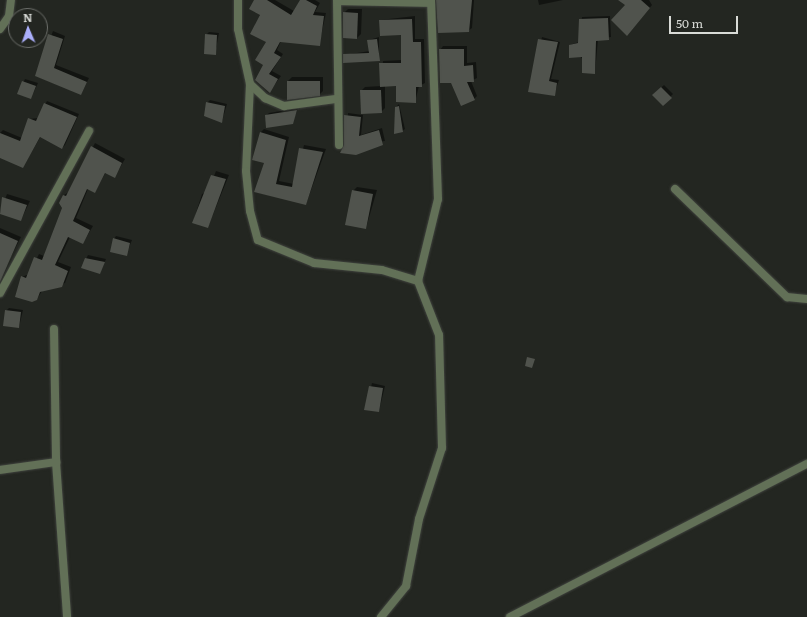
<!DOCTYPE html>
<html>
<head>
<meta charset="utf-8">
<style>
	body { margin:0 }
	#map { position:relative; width:807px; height:617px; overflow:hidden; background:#232621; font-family:Literata,serif }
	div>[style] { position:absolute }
	.shadow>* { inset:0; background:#0007 }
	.building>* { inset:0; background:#50534d }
	.roads { filter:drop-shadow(0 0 1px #40433e) drop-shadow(0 0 1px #40433e) }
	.minor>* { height:8px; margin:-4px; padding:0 4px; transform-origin:4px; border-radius:4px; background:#627057 }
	span { translate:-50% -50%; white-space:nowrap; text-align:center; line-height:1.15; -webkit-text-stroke:3px #232621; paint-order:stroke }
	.north { position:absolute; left:8px; top:8px; width:40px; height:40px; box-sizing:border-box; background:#232621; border:1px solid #6c6e6a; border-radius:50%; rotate:358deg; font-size:11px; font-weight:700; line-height:16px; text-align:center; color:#d9dbd7 }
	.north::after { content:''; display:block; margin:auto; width:14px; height:18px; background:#abaffb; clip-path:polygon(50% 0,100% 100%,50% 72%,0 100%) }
	.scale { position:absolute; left:669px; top:16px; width:69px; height:18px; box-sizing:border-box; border:2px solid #d9dbd7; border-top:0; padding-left:5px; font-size:12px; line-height:14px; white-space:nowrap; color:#d9dbd7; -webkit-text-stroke:3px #232621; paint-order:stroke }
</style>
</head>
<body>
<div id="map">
	<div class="shadow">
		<div style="clip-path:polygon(255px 0,275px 0,294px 11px,301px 0,315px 0,320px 3px,315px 12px,326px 13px,319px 45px,281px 41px,277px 50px,283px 54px,272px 71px,281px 76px,270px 91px,256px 79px,265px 65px,268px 42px)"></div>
		<div style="clip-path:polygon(437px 0,474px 0,472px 28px,468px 31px)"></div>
		<div style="clip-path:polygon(538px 0,563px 0,539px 5px)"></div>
		<div style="clip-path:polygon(626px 0,649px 0,652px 5px,630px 32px)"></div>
		<div style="clip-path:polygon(348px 9px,362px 9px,361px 34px,357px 38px,344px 13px)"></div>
		<div style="clip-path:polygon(415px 16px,415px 39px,424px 39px,425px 83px,419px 86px,415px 102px,397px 85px,385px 86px,385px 108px,381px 112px,361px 91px,365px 87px,381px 86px,383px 61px,402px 60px,402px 34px,380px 20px)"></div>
		<div style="clip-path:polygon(610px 16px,611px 37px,598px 39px,595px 73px,570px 45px,579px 42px,582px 17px)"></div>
		<div style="clip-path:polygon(53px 31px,65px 36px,56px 65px,89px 78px,81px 94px,36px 76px)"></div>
		<div style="clip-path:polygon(209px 32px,219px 33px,215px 54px,206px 35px)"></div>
		<div style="clip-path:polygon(379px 37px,379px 60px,344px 55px,370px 51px,369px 40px)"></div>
		<div style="clip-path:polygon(542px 37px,560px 42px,551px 79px,559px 80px,554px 95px,529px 92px)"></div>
		<div style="clip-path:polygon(443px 46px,467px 46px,467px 63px,476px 62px,477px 78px,471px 81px,477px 96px,474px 99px,440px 50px)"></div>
		<div style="clip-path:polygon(292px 77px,323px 77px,323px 91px,319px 95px,288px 81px)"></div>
		<div style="clip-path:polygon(25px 79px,38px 83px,31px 98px,18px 94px)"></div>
		<div style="clip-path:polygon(664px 85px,673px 94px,663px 104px,653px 95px)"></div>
		<div style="clip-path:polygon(210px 100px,227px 104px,222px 121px,207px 103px)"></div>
		<div style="clip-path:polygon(47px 101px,79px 114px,65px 145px,62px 148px,41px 136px,23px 167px,0 157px,0 133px,3px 130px,22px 138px,29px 119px,38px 118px)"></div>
		<div style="clip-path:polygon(399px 104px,405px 129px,402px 131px,396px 107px)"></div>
		<div style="clip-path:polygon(298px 108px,292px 123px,266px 116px,269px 113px)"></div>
		<div style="clip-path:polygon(348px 113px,363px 115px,361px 135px,382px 128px,385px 141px,346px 145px)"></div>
		<div style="clip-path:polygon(264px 129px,289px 137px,279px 181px,294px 184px,304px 145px,326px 149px,306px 204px,255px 192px,265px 163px,260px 133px)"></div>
		<div style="clip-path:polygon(95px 143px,125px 159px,115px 176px,106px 172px,95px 192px,88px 189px,76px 218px,93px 226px,83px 243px,70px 237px,58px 262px,71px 267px,65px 283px,42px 291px,37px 299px,22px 277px,29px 274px,39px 254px,44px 256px,63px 208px,61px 203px,64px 195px,69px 192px)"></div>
		<div style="clip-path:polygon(216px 171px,229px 175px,208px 227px,193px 222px,202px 194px,208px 191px)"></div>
		<div style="clip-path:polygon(357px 187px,377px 190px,366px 228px,353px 191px)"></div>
		<div style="clip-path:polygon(7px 194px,30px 201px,21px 220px,0 213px)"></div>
		<div style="clip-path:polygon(0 228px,21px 237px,0 278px)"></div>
		<div style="clip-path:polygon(116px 236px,132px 240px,126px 255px,114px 239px)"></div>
		<div style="clip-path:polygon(88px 255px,106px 259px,100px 273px,82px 267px)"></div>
		<div style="clip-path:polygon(9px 308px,23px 310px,19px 327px,6px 311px)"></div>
		<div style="clip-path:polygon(372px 383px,385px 386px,379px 411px,366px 409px)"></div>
	</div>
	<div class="building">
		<div style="clip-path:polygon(254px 0,267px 0,291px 15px,300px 0,306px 0,317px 6px,313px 15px,324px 16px,320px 46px,280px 42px,274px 53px,281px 57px,269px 74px,278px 79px,270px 93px,255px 80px,263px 65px,255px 60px,266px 42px,250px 34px,260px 15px,249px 9px)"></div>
		<div style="clip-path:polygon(436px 0,472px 0,469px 32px,438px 33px)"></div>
		<div style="clip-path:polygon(618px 0,641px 0,650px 8px,627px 36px,611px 20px,625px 5px)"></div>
		<div style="clip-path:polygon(343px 12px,358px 13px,357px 39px,343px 38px)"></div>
		<div style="clip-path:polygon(608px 18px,609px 40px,596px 41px,595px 74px,582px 73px,582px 57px,569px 58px,569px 45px,578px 43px,579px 19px)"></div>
		<div style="clip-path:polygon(412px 19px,413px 42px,421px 42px,422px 87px,416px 87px,416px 103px,396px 102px,396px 86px,380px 87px,379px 63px,401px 63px,401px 35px,380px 36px,379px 20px)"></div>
		<div style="clip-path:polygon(48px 34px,63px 39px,54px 68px,87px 82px,81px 95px,35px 76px)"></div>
		<div style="clip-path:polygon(205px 34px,217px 35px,216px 55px,204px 54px)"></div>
		<div style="clip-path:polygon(377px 39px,380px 61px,343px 63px,343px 54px,369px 53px,367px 40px)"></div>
		<div style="clip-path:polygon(538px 39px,558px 42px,549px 81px,557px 83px,555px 96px,528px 92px)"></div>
		<div style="clip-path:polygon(439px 49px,464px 49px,464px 66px,473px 65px,474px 82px,467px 82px,475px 100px,461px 106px,451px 83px,440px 83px)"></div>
		<div style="clip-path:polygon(22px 81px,36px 86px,31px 99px,17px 94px)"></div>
		<div style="clip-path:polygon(287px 81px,320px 81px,320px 96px,287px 100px)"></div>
		<div style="clip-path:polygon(661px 87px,672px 98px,663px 106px,652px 95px)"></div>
		<div style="clip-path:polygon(360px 90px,381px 90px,382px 113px,361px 114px)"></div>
		<div style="clip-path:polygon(206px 102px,225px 106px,222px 123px,204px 116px)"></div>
		<div style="clip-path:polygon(44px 103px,77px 117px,62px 149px,40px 137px,23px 168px,0 158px,0 133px,20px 141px,28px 118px,36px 121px)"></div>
		<div style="clip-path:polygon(399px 106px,403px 132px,394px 134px,395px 107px)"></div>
		<div style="clip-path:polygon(297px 110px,293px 124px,266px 128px,265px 115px)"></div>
		<div style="clip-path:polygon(344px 115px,361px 117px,359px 136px,379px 130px,383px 145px,356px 155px,340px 153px,344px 145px)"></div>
		<div style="clip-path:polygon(260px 132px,286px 140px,276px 184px,292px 187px,299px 148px,323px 152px,306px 205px,254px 192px,264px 163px,252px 160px)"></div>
		<div style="clip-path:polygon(91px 146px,122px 163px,115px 178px,105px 173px,95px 193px,87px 189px,73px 221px,90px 230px,83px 244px,68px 237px,55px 265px,68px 271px,62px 287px,40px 292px,37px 300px,32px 302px,15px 297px,21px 276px,26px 278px,34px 257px,42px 260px,62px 208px,59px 203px,63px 195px,66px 196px)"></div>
		<div style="clip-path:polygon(211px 175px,226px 179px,208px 228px,192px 223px)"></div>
		<div style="clip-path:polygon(352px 190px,373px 194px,366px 229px,345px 225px)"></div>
		<div style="clip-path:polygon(2px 197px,27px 205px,21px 221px,0 214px)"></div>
		<div style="clip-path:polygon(0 233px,18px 241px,0 282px)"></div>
		<div style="clip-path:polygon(113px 238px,130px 243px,127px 256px,110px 252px)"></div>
		<div style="clip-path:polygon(85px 258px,105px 262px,100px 274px,81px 268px)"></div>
		<div style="clip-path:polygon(5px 310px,21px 312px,19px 328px,3px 326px)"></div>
		<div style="clip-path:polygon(527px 357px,535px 359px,532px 368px,525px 366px)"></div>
		<div style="clip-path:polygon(369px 386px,383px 388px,379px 412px,364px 410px)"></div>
	</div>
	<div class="roads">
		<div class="minor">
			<div style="left:238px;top:0;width:29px;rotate:90deg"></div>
			<div style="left:238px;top:29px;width:56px;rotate:77.7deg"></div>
			<div style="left:250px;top:84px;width:87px;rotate:92.6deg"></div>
			<div style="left:246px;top:171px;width:40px;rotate:84.3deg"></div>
			<div style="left:250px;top:211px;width:30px;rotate:75deg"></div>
			<div style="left:258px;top:240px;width:61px;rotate:22.3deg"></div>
			<div style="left:314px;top:263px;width:68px;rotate:5.9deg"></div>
			<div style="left:382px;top:270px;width:38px;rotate:17deg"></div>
			<div style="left:337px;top:0;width:145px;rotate:89.2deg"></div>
			<div style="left:338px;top:1px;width:93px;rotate:1.2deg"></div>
			<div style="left:0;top:29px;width:16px;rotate:-55deg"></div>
			<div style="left:9px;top:16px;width:16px;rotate:-83deg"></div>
			<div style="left:250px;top:84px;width:21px;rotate:43deg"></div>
			<div style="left:265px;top:98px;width:21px;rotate:23deg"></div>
			<div style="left:284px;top:106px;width:52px;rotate:-7.7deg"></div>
			<div style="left:675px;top:189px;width:156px;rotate:44deg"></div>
			<div style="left:787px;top:297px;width:20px;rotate:6deg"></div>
			<div style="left:0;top:293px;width:185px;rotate:-61.2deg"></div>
			<div style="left:54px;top:329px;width:133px;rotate:89.1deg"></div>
			<div style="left:56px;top:462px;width:155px;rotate:85.9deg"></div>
			<div style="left:0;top:470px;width:57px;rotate:-8.1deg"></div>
			<div style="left:381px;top:617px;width:40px;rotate:-51deg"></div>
			<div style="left:406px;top:586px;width:68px;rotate:-79deg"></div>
			<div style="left:419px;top:519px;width:75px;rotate:-72.1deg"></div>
			<div style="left:442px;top:448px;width:113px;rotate:-91.5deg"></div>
			<div style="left:439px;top:335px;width:58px;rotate:-111.3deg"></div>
			<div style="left:418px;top:281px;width:84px;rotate:-76.3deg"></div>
			<div style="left:438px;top:199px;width:199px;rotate:-92deg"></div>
			<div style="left:510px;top:617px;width:334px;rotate:-27.3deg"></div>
		</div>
	</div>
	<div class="north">N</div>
	<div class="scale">50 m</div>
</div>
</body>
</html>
